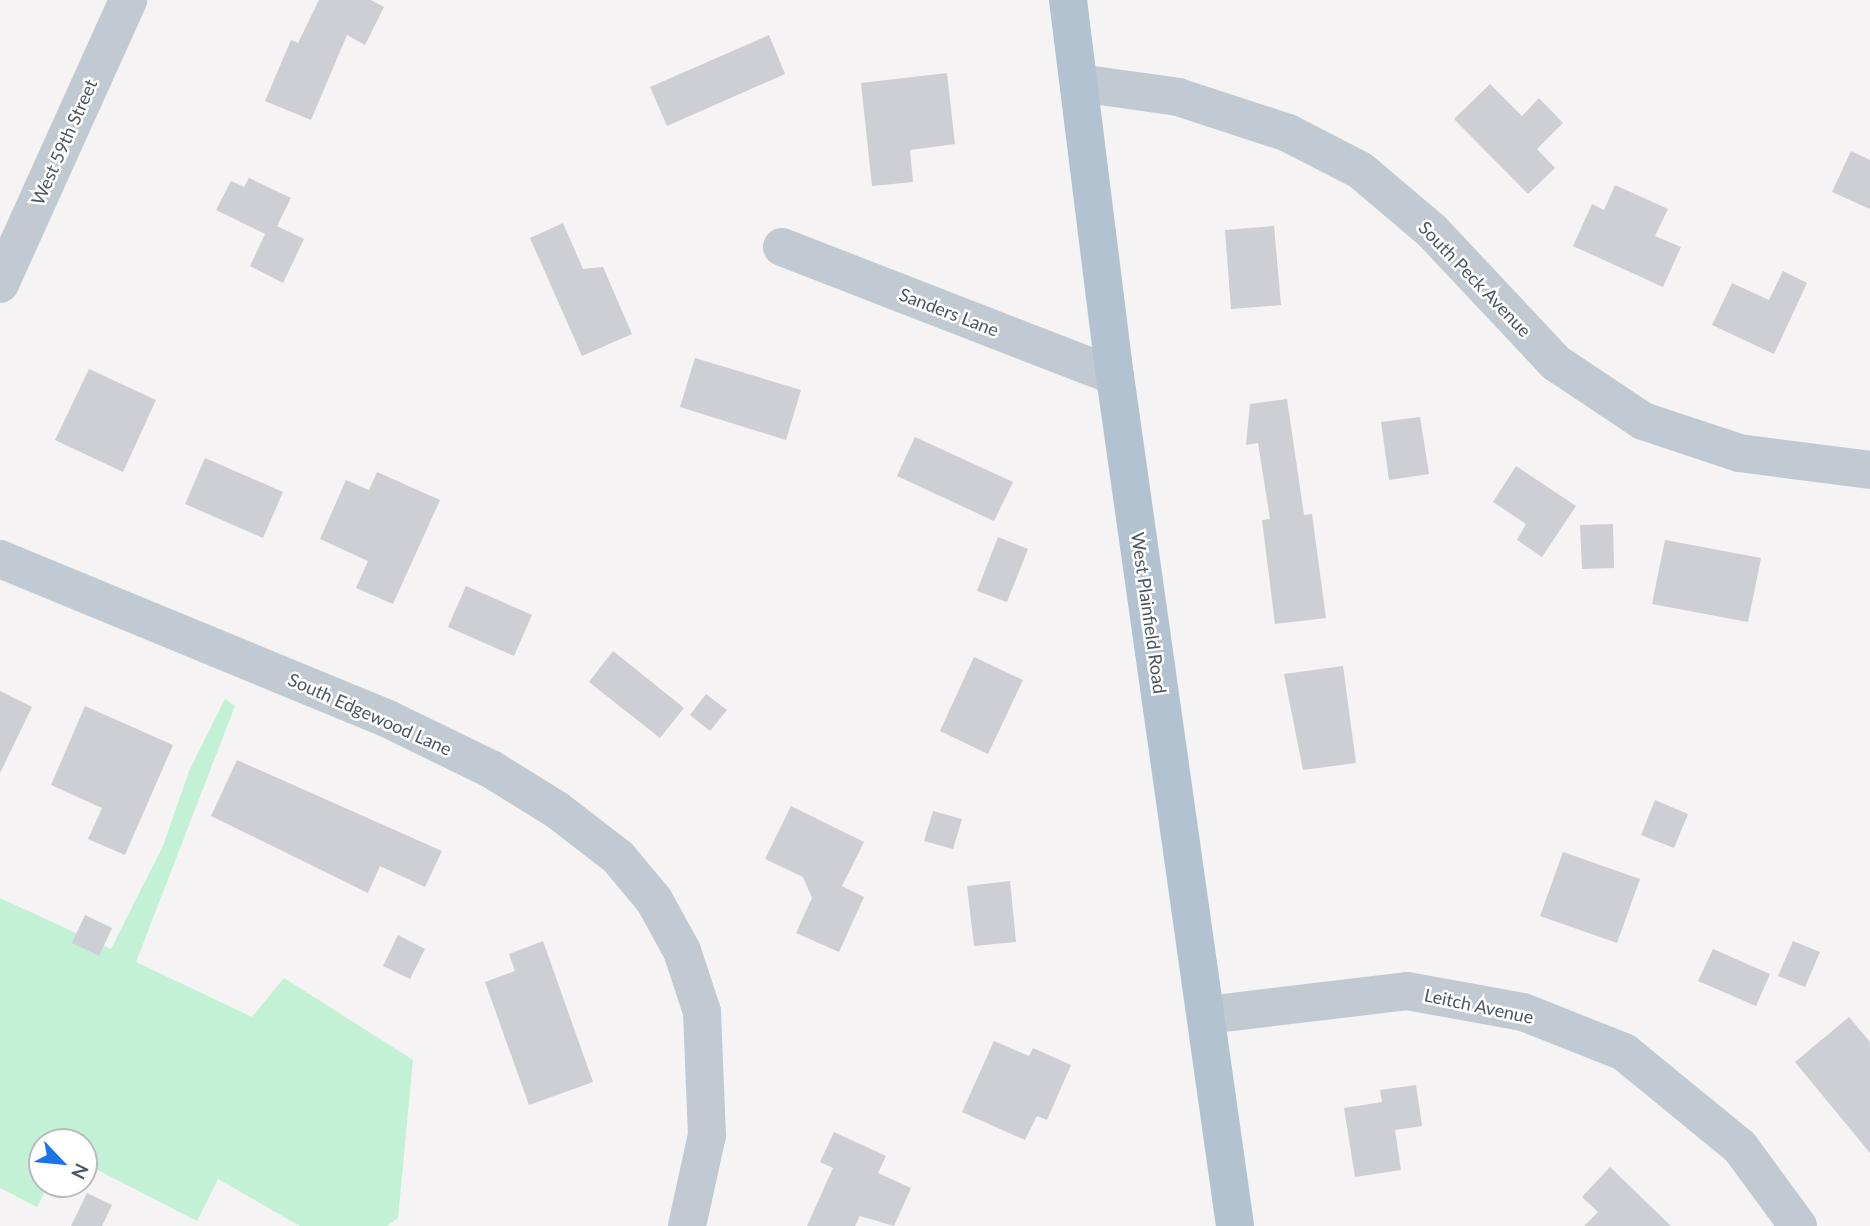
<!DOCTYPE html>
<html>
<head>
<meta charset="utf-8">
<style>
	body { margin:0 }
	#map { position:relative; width:1870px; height:1226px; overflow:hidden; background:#f5f3f3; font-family:Lato,sans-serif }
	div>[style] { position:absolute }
	.green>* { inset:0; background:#c3f1d5 }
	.building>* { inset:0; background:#cdcfd5 }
	.minor>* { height:38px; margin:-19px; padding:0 19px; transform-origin:19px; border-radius:19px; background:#c1cad2 }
	.major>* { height:38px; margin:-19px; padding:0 19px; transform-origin:19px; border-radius:19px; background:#b3c2d1 }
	span { translate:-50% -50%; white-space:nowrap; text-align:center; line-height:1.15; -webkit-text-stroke:5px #fff; paint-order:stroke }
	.street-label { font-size:18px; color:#4a5661 }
	.north { position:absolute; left:28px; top:1128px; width:70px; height:70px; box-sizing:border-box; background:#fff; border:2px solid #b7bbc0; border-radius:50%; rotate:116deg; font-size:19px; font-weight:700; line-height:28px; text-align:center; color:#4a5661 }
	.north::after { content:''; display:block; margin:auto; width:24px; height:32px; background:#1a73e8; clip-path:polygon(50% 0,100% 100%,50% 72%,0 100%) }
</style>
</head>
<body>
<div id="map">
	<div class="green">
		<div style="clip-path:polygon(225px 699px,235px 706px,136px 962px,252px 1017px,284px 978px,413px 1060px,398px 1218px,387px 1226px,300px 1226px,218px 1179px,197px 1221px,84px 1163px,84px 1142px,42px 1142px,42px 1184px,49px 1184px,37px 1207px,0 1188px,0 898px,111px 949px,163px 846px,189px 771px)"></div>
	</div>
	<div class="building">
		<div style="clip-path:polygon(319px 0,371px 0,384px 7px,365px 45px,347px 35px,311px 120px,265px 101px,291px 40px,298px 43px)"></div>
		<div style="clip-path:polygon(769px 35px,785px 74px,667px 126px,650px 87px)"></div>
		<div style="clip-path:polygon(947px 73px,955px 144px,910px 150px,913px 182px,872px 186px,861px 83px)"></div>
		<div style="clip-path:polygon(1490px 84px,1522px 116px,1539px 98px,1563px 123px,1537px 149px,1555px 168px,1528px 194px,1454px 119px)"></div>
		<div style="clip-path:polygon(1851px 151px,1870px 160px,1870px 209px,1832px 192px)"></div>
		<div style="clip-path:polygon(249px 178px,291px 198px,277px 226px,304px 239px,283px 283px,250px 266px,265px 234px,216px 210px,231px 181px,244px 187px)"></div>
		<div style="clip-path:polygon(1615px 185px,1668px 209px,1655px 236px,1681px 247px,1663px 287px,1573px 246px,1592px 204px,1604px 210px)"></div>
		<div style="clip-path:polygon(563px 223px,583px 269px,603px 267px,632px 334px,582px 356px,530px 238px)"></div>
		<div style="clip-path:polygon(1274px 226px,1281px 305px,1231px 309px,1225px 230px)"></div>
		<div style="clip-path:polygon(1783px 271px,1807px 283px,1774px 354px,1712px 325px,1732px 283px,1769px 300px)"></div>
		<div style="clip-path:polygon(695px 358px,801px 390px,786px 440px,680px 407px)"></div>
		<div style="clip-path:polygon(89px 369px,156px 400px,123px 472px,55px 440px)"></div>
		<div style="clip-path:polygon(1287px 399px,1304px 515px,1312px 514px,1326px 618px,1275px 624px,1262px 520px,1270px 519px,1258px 443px,1246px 445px,1250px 404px)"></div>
		<div style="clip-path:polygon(1420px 417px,1429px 474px,1389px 480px,1381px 422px)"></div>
		<div style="clip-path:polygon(915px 437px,1013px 482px,994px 521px,897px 476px)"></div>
		<div style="clip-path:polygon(205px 458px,283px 492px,263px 538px,185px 504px)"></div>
		<div style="clip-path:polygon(1516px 466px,1576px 506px,1542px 557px,1517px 540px,1526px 524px,1493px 502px)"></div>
		<div style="clip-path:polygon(377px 472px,440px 500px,393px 604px,356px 588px,368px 561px,320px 539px,346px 480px,369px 490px)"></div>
		<div style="clip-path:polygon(1613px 524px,1614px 568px,1582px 569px,1580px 525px)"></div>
		<div style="clip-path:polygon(998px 537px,1028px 549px,1007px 602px,977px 591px)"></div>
		<div style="clip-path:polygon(1665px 540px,1761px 558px,1748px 622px,1652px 604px)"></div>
		<div style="clip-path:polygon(466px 586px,532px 615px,514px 656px,448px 627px)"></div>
		<div style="clip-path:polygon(613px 651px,684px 708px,660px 738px,589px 682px)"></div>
		<div style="clip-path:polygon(974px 657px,1023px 680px,988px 754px,940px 731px)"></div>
		<div style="clip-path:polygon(1343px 666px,1356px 763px,1303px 770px,1284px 674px)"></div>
		<div style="clip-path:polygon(0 691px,32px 707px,0 773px)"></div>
		<div style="clip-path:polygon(706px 694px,727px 710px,710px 731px,690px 715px)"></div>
		<div style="clip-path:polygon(85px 706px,173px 745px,125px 855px,88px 839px,102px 808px,51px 785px)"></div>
		<div style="clip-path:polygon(237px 760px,442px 851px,425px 887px,380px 866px,368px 893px,211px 816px)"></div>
		<div style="clip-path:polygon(1655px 800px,1688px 814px,1674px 848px,1641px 835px)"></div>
		<div style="clip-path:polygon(791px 806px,864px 842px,842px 886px,864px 897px,839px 952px,796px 933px,812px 898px,803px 877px,765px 859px)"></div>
		<div style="clip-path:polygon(933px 811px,962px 819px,953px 849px,924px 841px)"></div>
		<div style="clip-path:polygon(1563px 852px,1640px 879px,1617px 943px,1540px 916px)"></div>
		<div style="clip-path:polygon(1010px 881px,1016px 942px,974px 946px,967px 886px)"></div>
		<div style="clip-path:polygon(85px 915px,112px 928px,99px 956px,72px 943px)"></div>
		<div style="clip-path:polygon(398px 935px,425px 949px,410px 979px,383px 966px)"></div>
		<div style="clip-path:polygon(543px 941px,593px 1082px,529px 1105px,485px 982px,515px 971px,509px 954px)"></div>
		<div style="clip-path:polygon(1793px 941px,1820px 952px,1805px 987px,1778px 976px)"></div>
		<div style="clip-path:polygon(1713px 949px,1770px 974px,1756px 1006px,1698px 981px)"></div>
		<div style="clip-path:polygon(1849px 1017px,1870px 1042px,1870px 1153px,1795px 1062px)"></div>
		<div style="clip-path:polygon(994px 1041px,1029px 1056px,1033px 1048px,1071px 1065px,1047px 1120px,1037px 1116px,1025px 1140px,962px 1112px)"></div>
		<div style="clip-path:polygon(1416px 1085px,1422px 1126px,1395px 1130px,1401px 1170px,1355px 1177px,1344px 1108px,1382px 1102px,1380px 1090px)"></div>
		<div style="clip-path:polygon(834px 1132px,886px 1156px,878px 1173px,911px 1188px,894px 1226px,860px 1216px,855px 1226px,807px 1226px,833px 1168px,820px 1162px)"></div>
		<div style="clip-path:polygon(1610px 1167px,1671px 1226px,1584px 1226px,1598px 1212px,1582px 1197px)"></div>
		<div style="clip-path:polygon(87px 1193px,112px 1205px,102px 1226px,71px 1226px)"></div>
	</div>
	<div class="minor">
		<div style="left:1079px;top:83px;width:100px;rotate:8deg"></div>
		<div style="left:1178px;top:97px;width:116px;rotate:18.1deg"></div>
		<div style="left:1288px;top:133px;width:81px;rotate:27.2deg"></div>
		<div style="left:1360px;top:170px;width:94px;rotate:40.3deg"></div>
		<div style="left:1432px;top:231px;width:181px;rotate:46.8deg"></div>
		<div style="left:1556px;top:363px;width:105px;rotate:33.7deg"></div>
		<div style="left:1643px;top:421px;width:101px;rotate:18.4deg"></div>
		<div style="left:1739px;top:453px;width:132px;rotate:7.4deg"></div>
		<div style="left:782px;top:247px;width:357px;rotate:21.2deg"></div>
		<div style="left:0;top:284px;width:312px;rotate:-65.7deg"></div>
		<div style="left:0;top:559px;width:420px;rotate:22.4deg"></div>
		<div style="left:388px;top:719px;width:114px;rotate:25.9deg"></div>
		<div style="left:491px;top:769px;width:78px;rotate:31.8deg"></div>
		<div style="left:557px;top:810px;width:77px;rotate:37.6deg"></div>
		<div style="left:618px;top:857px;width:56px;rotate:50.1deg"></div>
		<div style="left:654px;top:900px;width:58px;rotate:61.2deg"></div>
		<div style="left:682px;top:951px;width:64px;rotate:71.8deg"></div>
		<div style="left:702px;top:1012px;width:123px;rotate:87.7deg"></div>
		<div style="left:707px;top:1135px;width:93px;rotate:102.4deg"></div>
		<div style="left:1207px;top:1015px;width:201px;rotate:-6.8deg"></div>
		<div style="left:1407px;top:991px;width:118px;rotate:10.3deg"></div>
		<div style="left:1523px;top:1012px;width:109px;rotate:21.6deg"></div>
		<div style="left:1624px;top:1052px;width:150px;rotate:39.3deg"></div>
		<div style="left:1740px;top:1147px;width:98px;rotate:53.7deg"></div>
	</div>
	<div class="major">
		<div style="left:1068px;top:0;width:379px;rotate:82.9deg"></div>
		<div style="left:1115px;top:376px;width:858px;rotate:81.96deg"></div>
	</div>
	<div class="street-label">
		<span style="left:64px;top:142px;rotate:-66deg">West 59th Street</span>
		<span style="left:1475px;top:279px;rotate:46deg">South Peck Avenue</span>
		<span style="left:949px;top:312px;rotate:21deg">Sanders Lane</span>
		<span style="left:1149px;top:613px;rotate:82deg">West Plainfield Road</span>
		<span style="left:370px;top:714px;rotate:24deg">South Edgewood Lane</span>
		<span style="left:1479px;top:1006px;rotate:12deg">Leitch Avenue</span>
	</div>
	<div class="north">N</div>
</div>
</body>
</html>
